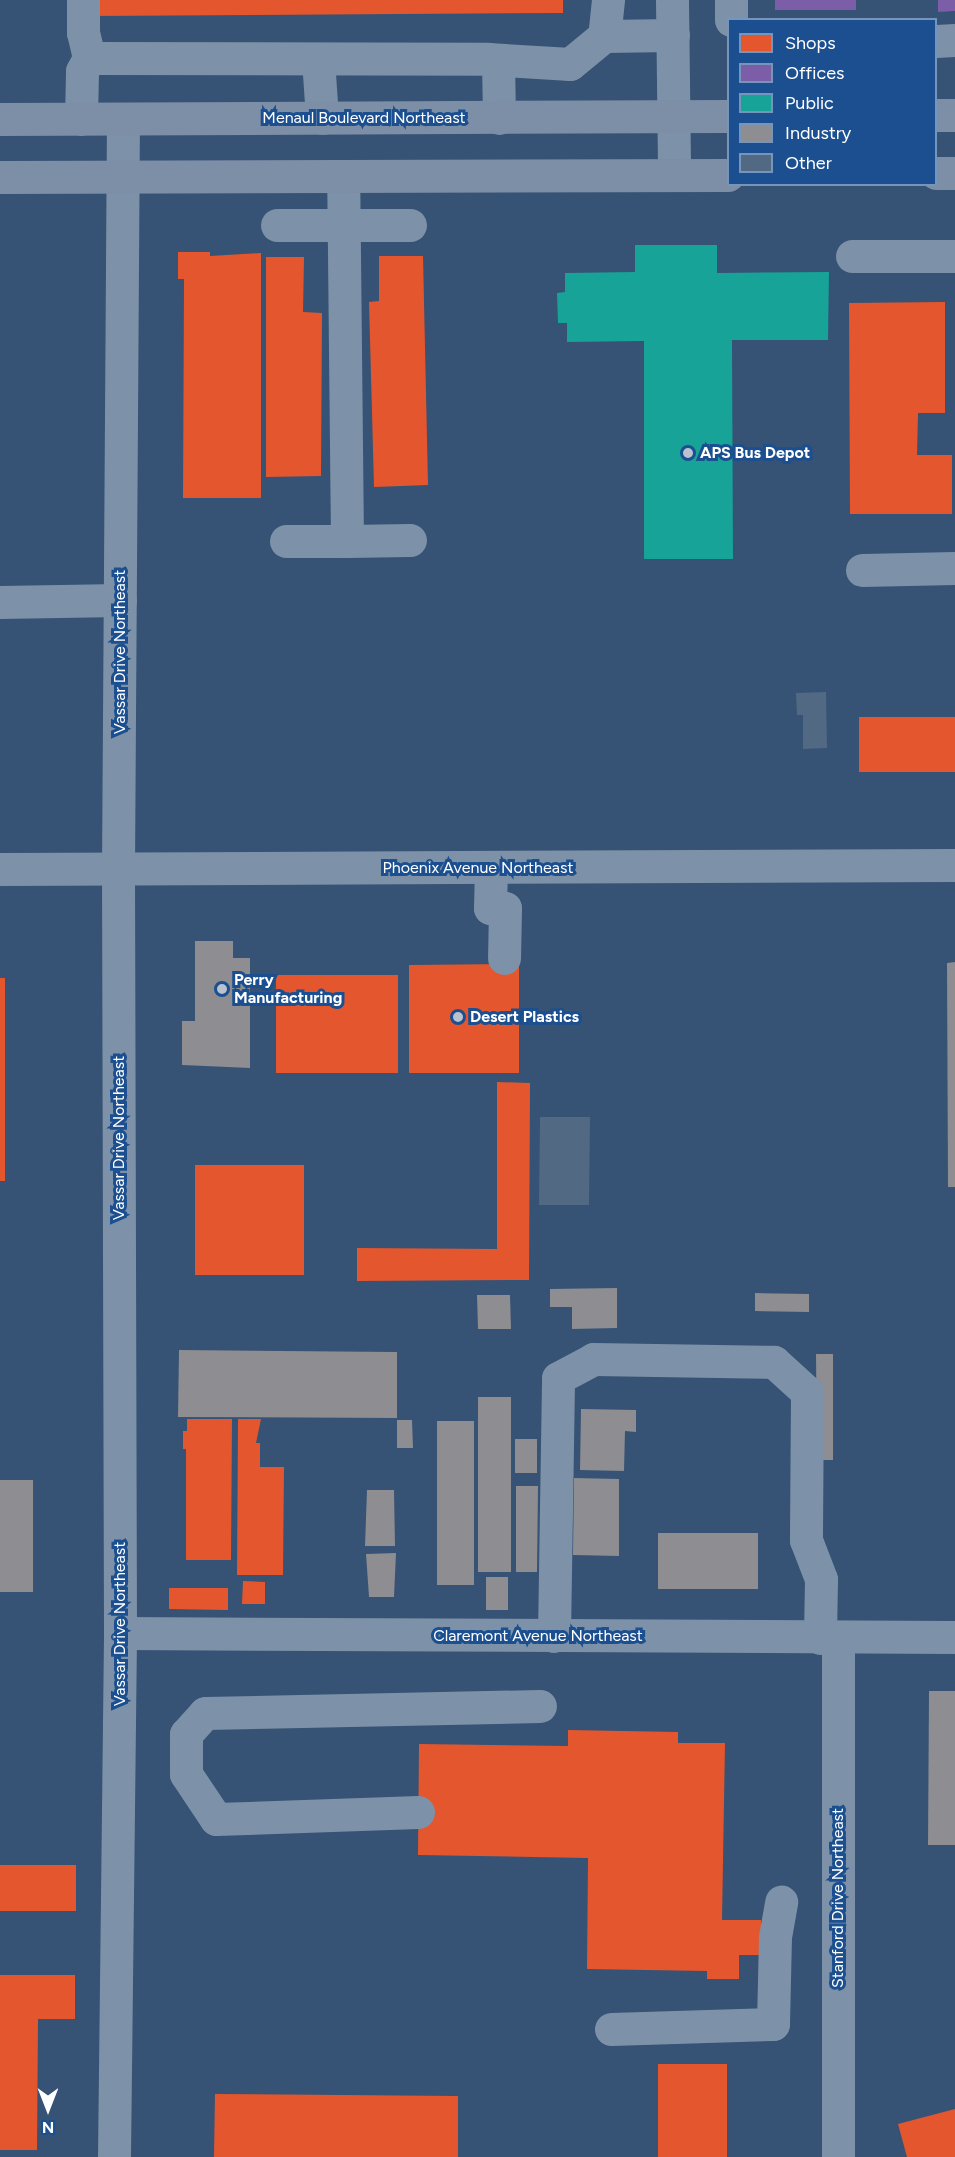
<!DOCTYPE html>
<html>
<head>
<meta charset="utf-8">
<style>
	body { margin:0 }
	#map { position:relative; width:955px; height:2157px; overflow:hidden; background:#365274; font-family:Figtree,sans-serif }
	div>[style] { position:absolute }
	.shops>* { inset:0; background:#e4572e }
	.offices>* { inset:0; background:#7b5ea7 }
	.public>* { inset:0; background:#17a398 }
	.industry>* { inset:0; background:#8d8d92 }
	.building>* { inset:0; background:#526984 }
	.minor>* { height:33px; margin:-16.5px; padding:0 16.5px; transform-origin:16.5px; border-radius:16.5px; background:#7d92a8 }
	.major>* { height:33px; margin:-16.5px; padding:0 16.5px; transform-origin:16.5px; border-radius:16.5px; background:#7d8ea7 }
	.dots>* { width:16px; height:16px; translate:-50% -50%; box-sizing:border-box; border:3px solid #1b4f8f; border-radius:50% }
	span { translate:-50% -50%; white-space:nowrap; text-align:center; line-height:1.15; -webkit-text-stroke:6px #1b4f8f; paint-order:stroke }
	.street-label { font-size:16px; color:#fff }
	.poi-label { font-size:16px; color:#fff; font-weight:700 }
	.left { translate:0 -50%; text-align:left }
	.legend { position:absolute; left:727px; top:18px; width:210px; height:168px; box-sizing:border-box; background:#1b4f8f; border:2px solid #7695bc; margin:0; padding:8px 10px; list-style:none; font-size:18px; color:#fff }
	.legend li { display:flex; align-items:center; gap:12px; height:30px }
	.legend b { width:30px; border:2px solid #7695bc }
	.north { position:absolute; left:18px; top:2079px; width:60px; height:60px; -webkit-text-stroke:4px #1b4f8f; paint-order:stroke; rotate:180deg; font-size:16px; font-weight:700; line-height:24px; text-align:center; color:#fff }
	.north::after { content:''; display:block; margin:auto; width:21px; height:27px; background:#fff; clip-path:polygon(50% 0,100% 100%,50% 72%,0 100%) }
</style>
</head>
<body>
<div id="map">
	<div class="shops">
		<div style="clip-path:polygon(90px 0,563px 0,563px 13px,90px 16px)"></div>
		<div style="clip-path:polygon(178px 252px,210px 252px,210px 256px,261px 253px,261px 498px,183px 498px,184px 279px,178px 279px)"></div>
		<div style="clip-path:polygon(379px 256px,423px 256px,428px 485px,374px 487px,369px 302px,379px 301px)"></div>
		<div style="clip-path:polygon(266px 257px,304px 257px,303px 312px,322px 313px,321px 476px,266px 477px)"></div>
		<div style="clip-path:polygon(945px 302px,945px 413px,918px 413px,917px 455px,952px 455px,952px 514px,850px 514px,849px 303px)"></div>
		<div style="clip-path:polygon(859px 717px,955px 717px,955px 772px,859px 772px)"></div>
		<div style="clip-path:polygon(519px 964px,519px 1073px,409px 1073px,409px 965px)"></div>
		<div style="clip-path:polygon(276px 975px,398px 975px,398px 1073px,276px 1073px)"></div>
		<div style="clip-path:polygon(0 978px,5px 978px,5px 1181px,0 1181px)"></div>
		<div style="clip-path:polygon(497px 1082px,530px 1083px,529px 1280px,357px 1281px,357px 1248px,497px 1249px)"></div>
		<div style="clip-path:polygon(195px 1165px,304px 1165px,304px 1275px,195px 1275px)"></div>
		<div style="clip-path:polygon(187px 1419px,232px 1419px,231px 1560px,186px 1560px,186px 1449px,183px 1449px,183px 1431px,187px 1431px)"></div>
		<div style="clip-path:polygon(238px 1419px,261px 1419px,256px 1443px,260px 1443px,260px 1467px,284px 1467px,283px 1575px,237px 1575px)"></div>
		<div style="clip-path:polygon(243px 1581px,265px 1582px,265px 1604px,242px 1604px)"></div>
		<div style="clip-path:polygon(169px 1588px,228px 1588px,228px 1610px,169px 1609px)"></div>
		<div style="clip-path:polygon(568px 1730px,678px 1732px,678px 1743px,725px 1743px,722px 1920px,761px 1920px,761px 1955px,739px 1955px,739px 1979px,707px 1979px,707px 1971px,587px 1969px,588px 1858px,418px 1855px,419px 1744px,568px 1746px)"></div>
		<div style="clip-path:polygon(0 1865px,76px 1865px,76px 1911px,0 1911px)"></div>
		<div style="clip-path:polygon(0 1975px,75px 1975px,75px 2019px,38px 2019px,37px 2150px,0 2150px)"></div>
		<div style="clip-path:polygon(658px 2064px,727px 2064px,727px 2157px,658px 2157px)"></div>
		<div style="clip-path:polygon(215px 2094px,458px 2096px,458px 2157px,214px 2157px)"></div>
		<div style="clip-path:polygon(955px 2109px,955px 2157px,907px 2157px,898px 2124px)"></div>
	</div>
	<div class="offices">
		<div style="clip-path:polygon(775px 0,856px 0,856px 10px,775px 10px)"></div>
		<div style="clip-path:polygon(938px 0,955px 0,955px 11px,938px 12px)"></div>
	</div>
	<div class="public">
		<div style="clip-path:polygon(635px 245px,717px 245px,717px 273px,829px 272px,828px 340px,732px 340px,733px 559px,644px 559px,644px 341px,567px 342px,567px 323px,558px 323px,557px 293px,565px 292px,565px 273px,635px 272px)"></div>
	</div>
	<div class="industry">
		<div style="clip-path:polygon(195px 941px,233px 941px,233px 958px,250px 958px,250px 1068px,182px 1065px,182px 1021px,195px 1021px)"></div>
		<div style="clip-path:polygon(955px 962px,955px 1187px,948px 1187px,947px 963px)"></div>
		<div style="clip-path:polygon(617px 1288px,617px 1328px,572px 1329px,572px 1307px,550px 1307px,550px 1289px)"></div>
		<div style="clip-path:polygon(755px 1293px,809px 1294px,809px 1312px,755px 1311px)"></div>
		<div style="clip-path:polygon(477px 1295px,510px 1295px,511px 1329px,478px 1329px)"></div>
		<div style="clip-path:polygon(179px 1350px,397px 1352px,397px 1418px,178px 1417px)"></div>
		<div style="clip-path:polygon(816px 1354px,833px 1354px,833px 1460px,817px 1460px)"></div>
		<div style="clip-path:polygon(478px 1397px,511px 1397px,511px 1572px,478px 1572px)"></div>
		<div style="clip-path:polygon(581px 1409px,636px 1410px,636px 1432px,625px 1431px,624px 1471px,580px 1470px)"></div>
		<div style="clip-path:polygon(397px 1420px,412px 1420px,413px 1448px,397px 1448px)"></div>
		<div style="clip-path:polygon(437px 1421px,474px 1421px,474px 1585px,437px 1585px)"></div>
		<div style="clip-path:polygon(515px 1439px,537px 1439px,537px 1473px,515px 1473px)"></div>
		<div style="clip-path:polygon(574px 1478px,619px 1479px,619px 1556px,573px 1555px)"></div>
		<div style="clip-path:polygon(0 1480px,33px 1480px,33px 1592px,0 1592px)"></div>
		<div style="clip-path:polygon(516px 1486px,538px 1486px,537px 1572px,516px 1572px)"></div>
		<div style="clip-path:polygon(367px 1490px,394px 1490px,395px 1546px,365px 1546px)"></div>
		<div style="clip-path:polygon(658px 1533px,758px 1533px,758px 1589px,658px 1589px)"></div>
		<div style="clip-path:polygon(396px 1553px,394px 1597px,369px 1597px,366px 1554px)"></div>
		<div style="clip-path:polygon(486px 1577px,508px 1577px,508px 1610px,486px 1610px)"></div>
		<div style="clip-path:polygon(929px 1691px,955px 1691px,955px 1845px,928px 1845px)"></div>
	</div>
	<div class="building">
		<div style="clip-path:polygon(826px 692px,827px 748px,803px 749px,803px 715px,797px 715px,796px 693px)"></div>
		<div style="clip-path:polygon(540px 1117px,590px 1117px,589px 1205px,539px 1205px)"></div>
	</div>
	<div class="minor">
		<div style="left:608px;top:0;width:36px;rotate:96deg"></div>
		<div style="left:604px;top:36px;width:69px;rotate:-0.8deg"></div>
		<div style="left:672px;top:0;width:175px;rotate:89.3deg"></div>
		<div style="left:731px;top:0;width:20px;rotate:90deg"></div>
		<div style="left:936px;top:41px;width:19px;rotate:-3deg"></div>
		<div style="left:89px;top:58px;width:399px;rotate:0.1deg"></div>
		<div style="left:488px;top:59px;width:82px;rotate:3.5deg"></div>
		<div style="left:570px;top:64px;width:44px;rotate:-39.5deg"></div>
		<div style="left:318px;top:59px;width:59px;rotate:86.1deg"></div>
		<div style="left:498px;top:60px;width:58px;rotate:89deg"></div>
		<div style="left:81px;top:119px;width:48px;rotate:-88.8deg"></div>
		<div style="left:82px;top:71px;width:15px;rotate:-62deg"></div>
		<div style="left:89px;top:58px;width:26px;rotate:-103deg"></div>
		<div style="left:83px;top:33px;width:33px;rotate:-90deg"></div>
		<div style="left:277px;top:225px;width:133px"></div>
		<div style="left:852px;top:256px;width:103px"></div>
		<div style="left:286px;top:541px;width:61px"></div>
		<div style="left:347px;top:541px;width:365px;rotate:-90.6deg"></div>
		<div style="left:347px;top:541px;width:63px;rotate:-0.9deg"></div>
		<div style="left:862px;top:570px;width:93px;rotate:-1.2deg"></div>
		<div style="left:0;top:602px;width:120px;rotate:-1deg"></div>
		<div style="left:491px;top:867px;width:41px;rotate:91.4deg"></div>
		<div style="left:490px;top:908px;width:15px"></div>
		<div style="left:505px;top:908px;width:50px;rotate:91.1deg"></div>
		<div style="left:0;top:869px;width:955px;rotate:-0.24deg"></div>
		<div style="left:120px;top:1633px;width:835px;rotate:0.27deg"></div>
		<div style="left:554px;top:1636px;width:258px;rotate:-89.1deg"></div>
		<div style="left:558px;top:1378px;width:40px;rotate:-28deg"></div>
		<div style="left:593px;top:1359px;width:181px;rotate:0.9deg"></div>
		<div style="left:774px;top:1362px;width:45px;rotate:42.3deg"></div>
		<div style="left:807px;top:1392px;width:148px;rotate:90.4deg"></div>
		<div style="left:806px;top:1540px;width:42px;rotate:69deg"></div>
		<div style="left:821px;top:1579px;width:59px;rotate:91deg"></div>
		<div style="left:418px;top:1812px;width:202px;rotate:178deg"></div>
		<div style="left:216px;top:1819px;width:54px;rotate:-123.7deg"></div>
		<div style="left:186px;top:1774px;width:40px;rotate:-90deg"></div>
		<div style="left:186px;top:1734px;width:28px;rotate:-48deg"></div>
		<div style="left:205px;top:1713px;width:335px;rotate:-1.2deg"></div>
		<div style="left:611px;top:2029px;width:162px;rotate:-1.8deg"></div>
		<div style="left:773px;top:2024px;width:87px;rotate:-88.7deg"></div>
		<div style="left:775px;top:1937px;width:36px;rotate:-80deg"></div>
		<div style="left:114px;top:2157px;width:524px;rotate:-89.34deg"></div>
		<div style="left:120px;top:1633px;width:764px;rotate:-90.15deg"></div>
		<div style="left:118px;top:869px;width:750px;rotate:-89.62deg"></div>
		<div style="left:838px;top:2157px;width:519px;rotate:-90deg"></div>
	</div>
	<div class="major">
		<div style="left:936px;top:115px;width:19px"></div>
		<div style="left:0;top:119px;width:728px;rotate:-0.24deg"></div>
		<div style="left:936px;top:173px;width:19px"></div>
		<div style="left:0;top:177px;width:728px;rotate:-0.16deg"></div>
	</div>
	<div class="dots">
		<div style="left:688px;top:453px;background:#b9c2ce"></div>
		<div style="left:222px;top:989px;background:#b9c2ce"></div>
		<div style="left:458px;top:1017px;background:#b9c2ce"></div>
	</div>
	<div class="street-label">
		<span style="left:364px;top:118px">Menaul Boulevard Northeast</span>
		<span style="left:120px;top:652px;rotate:-90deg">Vassar Drive Northeast</span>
		<span style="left:478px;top:868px">Phoenix Avenue Northeast</span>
		<span style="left:119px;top:1138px;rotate:-90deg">Vassar Drive Northeast</span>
		<span style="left:120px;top:1624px;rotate:-90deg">Vassar Drive Northeast</span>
		<span style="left:538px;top:1636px">Claremont Avenue Northeast</span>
		<span style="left:838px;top:1898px;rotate:-90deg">Stanford Drive Northeast</span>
	</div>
	<div class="poi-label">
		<span class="left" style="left:700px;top:453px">APS Bus Depot</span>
		<span class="left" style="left:234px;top:989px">Perry<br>Manufacturing</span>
		<span class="left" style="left:470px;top:1017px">Desert Plastics</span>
	</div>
	<ul class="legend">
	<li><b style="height:16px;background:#e4572e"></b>Shops</li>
	<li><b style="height:16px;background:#7b5ea7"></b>Offices</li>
	<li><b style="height:16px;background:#17a398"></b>Public</li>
	<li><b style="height:16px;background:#8d8d92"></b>Industry</li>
	<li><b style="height:16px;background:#526984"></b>Other</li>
	</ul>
	<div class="north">N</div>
</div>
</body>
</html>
